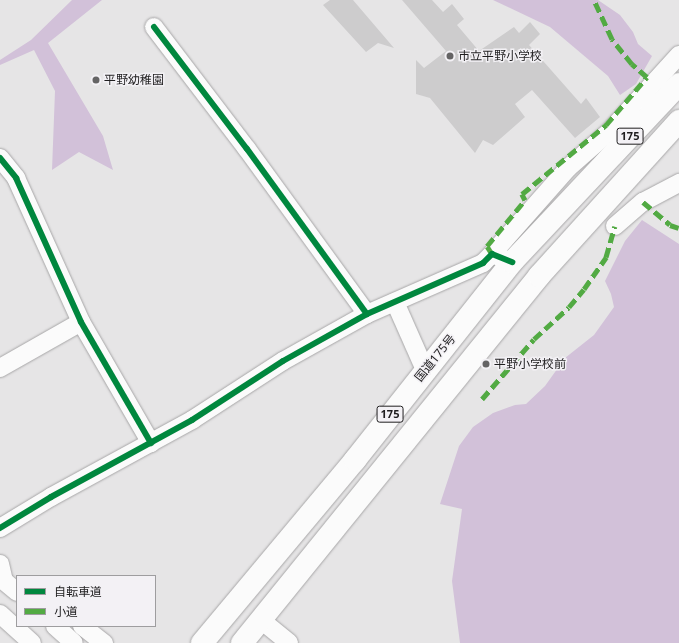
<!DOCTYPE html>
<html>
<head>
<meta charset="utf-8">
<style>
	body { margin:0 }
	#map { position:relative; width:679px; height:643px; overflow:hidden; background:#e6e5e6; font-family:"Noto Sans","Noto Sans JP",sans-serif }
	div>[style] { position:absolute }
	.forest>* { inset:0; background:#d2c1d9 }
	.building>* { inset:0; background:#cdcccd }
	.roads { filter:drop-shadow(0 0 1px #a7a6a7) drop-shadow(0 0 1px #a7a6a7) }
	.minor>* { height:18px; margin:-9px; padding:0 9px; transform-origin:9px; border-radius:9px; background:#fbfbfb }
	.highway>* { height:22px; margin:-11px; padding:0 11px; transform-origin:11px; border-radius:11px; background:#fbfbfb }
	.quiet>* { height:5px; margin-top:-2.5px; transform-origin:0; background:repeating-linear-gradient(90deg,#52aa43 0 10px,transparent 0 15px) }
	.cycleway>* { height:6px; margin:-3px; padding:0 3px; transform-origin:3px; border-radius:3px; background:#00873e }
	.dots>* { width:11px; height:11px; translate:-50% -50%; box-sizing:border-box; border:2px solid #f3f1f5; border-radius:50% }
	span { translate:-50% -50%; white-space:nowrap; text-align:center; line-height:1.15; -webkit-text-stroke:3px #f3f1f5; paint-order:stroke }
	.shield-label span { padding:1px 3px; background:#f3f1f5; border:1px solid; border-radius:3px; -webkit-text-stroke-width:0 }
	.shield-label { font-size:11px; color:#1f1e1f; font-weight:700 }
	.poi-label { font-size:12px; color:#1f1e1f }
	.left { translate:0 -50%; text-align:left }
	.street-label { font-size:12px; color:#1f1e1f }
	.legend { position:absolute; left:16px; top:575px; width:140px; height:52px; box-sizing:border-box; background:#f3f1f5; border:1px solid #9e9d9f; margin:0; padding:5px 7px; list-style:none; font-size:12px; color:#1f1e1f }
	.legend li { display:flex; align-items:center; gap:8px; height:20px }
	.legend b { width:20px; border:1px solid #9e9d9f }
</style>
</head>
<body>
<div id="map">
	<div class="forest">
		<div style="clip-path:polygon(72px 0,102px 0,48px 43px,103px 136px,113px 170px,79px 152px,52px 170px,55px 91px,34px 50px,0 65px,0 60px,31px 40px)"></div>
		<div style="clip-path:polygon(493px 0,598px 0,620px 15px,633px 32px,638px 44px,652px 56px,636px 84px,620px 95px,608px 76px,550px 27px)"></div>
		<div style="clip-path:polygon(642px 220px,679px 244px,679px 643px,460px 643px,452px 581px,462px 509px,440px 504px,459px 446px,473px 427px,493px 413px,515px 405px,526px 404px,545px 386px,565px 358px,594px 335px,614px 307px,611px 294px,605px 281px,625px 241px)"></div>
	</div>
	<div class="building">
		<div style="clip-path:polygon(330px 0,353px 0,394px 48px,378px 43px,366px 52px,323px 5px)"></div>
		<div style="clip-path:polygon(402px 0,432px 0,443px 12px,452px 4px,464px 19px,457px 25px,479px 51px,514px 27px,519px 33px,530px 22px,540px 34px,529px 45px,581px 104px,586px 98px,600px 117px,575px 138px,532px 90px,515px 104px,525px 117px,493px 145px,483px 140px,475px 153px,430px 98px,416px 94px,416px 60px,424px 68px,446px 51px)"></div>
	</div>
	<div class="roads">
		<div class="minor">
			<div style="left:154px;top:27px;width:153px;rotate:52.7deg"></div>
			<div style="left:247px;top:149px;width:204px;rotate:54deg"></div>
			<div style="left:0;top:158px;width:26px;rotate:51deg"></div>
			<div style="left:16px;top:178px;width:158px;rotate:65.7deg"></div>
			<div style="left:81px;top:322px;width:140px;rotate:60deg"></div>
			<div style="left:615px;top:226px;width:37px;rotate:-41deg"></div>
			<div style="left:643px;top:202px;width:41px;rotate:-27.8deg"></div>
			<div style="left:492px;top:254px;width:115px;rotate:-48.5deg"></div>
			<div style="left:568px;top:168px;width:55px;rotate:-41.3deg"></div>
			<div style="left:609px;top:132px;width:104px;rotate:-47.7deg"></div>
			<div style="left:395px;top:302px;width:74px;rotate:66.2deg"></div>
			<div style="left:0;top:368px;width:93px;rotate:-29.6deg"></div>
			<div style="left:0;top:528px;width:60px;rotate:-31.3deg"></div>
			<div style="left:51px;top:497px;width:161px;rotate:-28.6deg"></div>
			<div style="left:192px;top:420px;width:108px;rotate:-33deg"></div>
			<div style="left:283px;top:361px;width:96px;rotate:-29.2deg"></div>
			<div style="left:367px;top:314px;width:127px;rotate:-23.7deg"></div>
			<div style="left:483px;top:263px;width:13px;rotate:-45deg"></div>
			<div style="left:492px;top:254px;width:22px;rotate:22deg"></div>
			<div style="left:0;top:564px;width:17px;rotate:77deg"></div>
			<div style="left:4px;top:581px;width:17px;rotate:40deg"></div>
			<div style="left:0;top:614px;width:43px;rotate:42.2deg"></div>
			<div style="left:261px;top:620px;width:36px;rotate:39deg"></div>
			<div style="left:55px;top:626px;width:25px;rotate:42deg"></div>
			<div style="left:82px;top:626px;width:28px;rotate:38deg"></div>
		</div>
		<div class="highway">
			<div style="left:202px;top:643px;width:239px;rotate:-50.1deg"></div>
			<div style="left:355px;top:460px;width:253px;rotate:-51.6deg"></div>
			<div style="left:512px;top:262px;width:244px;rotate:-46.8deg"></div>
			<div style="left:242px;top:643px;width:472px;rotate:-51deg"></div>
			<div style="left:539px;top:276px;width:209px;rotate:-47.9deg"></div>
		</div>
	</div>
	<div class="quiet">
		<div style="left:643px;top:202px;width:35px;rotate:40deg"></div>
		<div style="left:670px;top:225px;width:9px;rotate:18deg"></div>
		<div style="left:492px;top:254px;width:9px;rotate:-122deg"></div>
		<div style="left:487px;top:246px;width:60px;rotate:-50.4deg"></div>
		<div style="left:525px;top:200px;width:7px;rotate:-117deg"></div>
		<div style="left:522px;top:194px;width:109px;rotate:-39.4deg"></div>
		<div style="left:606px;top:125px;width:63px;rotate:-49.5deg"></div>
		<div style="left:647px;top:77px;width:20px;rotate:-139deg"></div>
		<div style="left:632px;top:64px;width:32px;rotate:-129deg"></div>
		<div style="left:612px;top:39px;width:43px;rotate:-114.8deg"></div>
		<div style="left:482px;top:399px;width:79px;rotate:-49.1deg"></div>
		<div style="left:534px;top:339px;width:47px;rotate:-42.4deg"></div>
		<div style="left:569px;top:307px;width:23px;rotate:-50deg"></div>
		<div style="left:584px;top:289px;width:39px;rotate:-55deg"></div>
		<div style="left:606px;top:257px;width:32px;rotate:-74deg"></div>
	</div>
	<div class="cycleway">
		<div style="left:154px;top:27px;width:153px;rotate:52.7deg"></div>
		<div style="left:247px;top:149px;width:204px;rotate:54deg"></div>
		<div style="left:0;top:158px;width:26px;rotate:51deg"></div>
		<div style="left:16px;top:178px;width:158px;rotate:65.7deg"></div>
		<div style="left:81px;top:322px;width:140px;rotate:60deg"></div>
		<div style="left:0;top:528px;width:60px;rotate:-31.3deg"></div>
		<div style="left:51px;top:497px;width:161px;rotate:-28.6deg"></div>
		<div style="left:192px;top:420px;width:108px;rotate:-33deg"></div>
		<div style="left:283px;top:361px;width:96px;rotate:-29.2deg"></div>
		<div style="left:367px;top:314px;width:127px;rotate:-23.7deg"></div>
		<div style="left:483px;top:263px;width:13px;rotate:-45deg"></div>
		<div style="left:492px;top:254px;width:22px;rotate:22deg"></div>
	</div>
	<div class="dots">
		<div style="left:450px;top:56px;background:#656465"></div>
		<div style="left:96px;top:80px;background:#656465"></div>
		<div style="left:486px;top:364px;background:#656465"></div>
	</div>
	<div class="shield-label">
		<span style="left:630px;top:136px">175</span>
		<span style="left:390px;top:414px">175</span>
	</div>
	<div class="poi-label">
		<span class="left" style="left:458px;top:56px">市立平野小学校</span>
		<span class="left" style="left:104px;top:80px">平野幼稚園</span>
		<span class="left" style="left:494px;top:364px">平野小学校前</span>
	</div>
	<div class="street-label">
		<span style="left:435px;top:358px;rotate:-51deg">国道175号</span>
	</div>
	<ul class="legend">
	<li><b style="height:5px;background:#00873e"></b>自転車道</li>
	<li><b style="height:5px;background:#52aa43"></b>小道</li>
	</ul>
</div>
</body>
</html>
